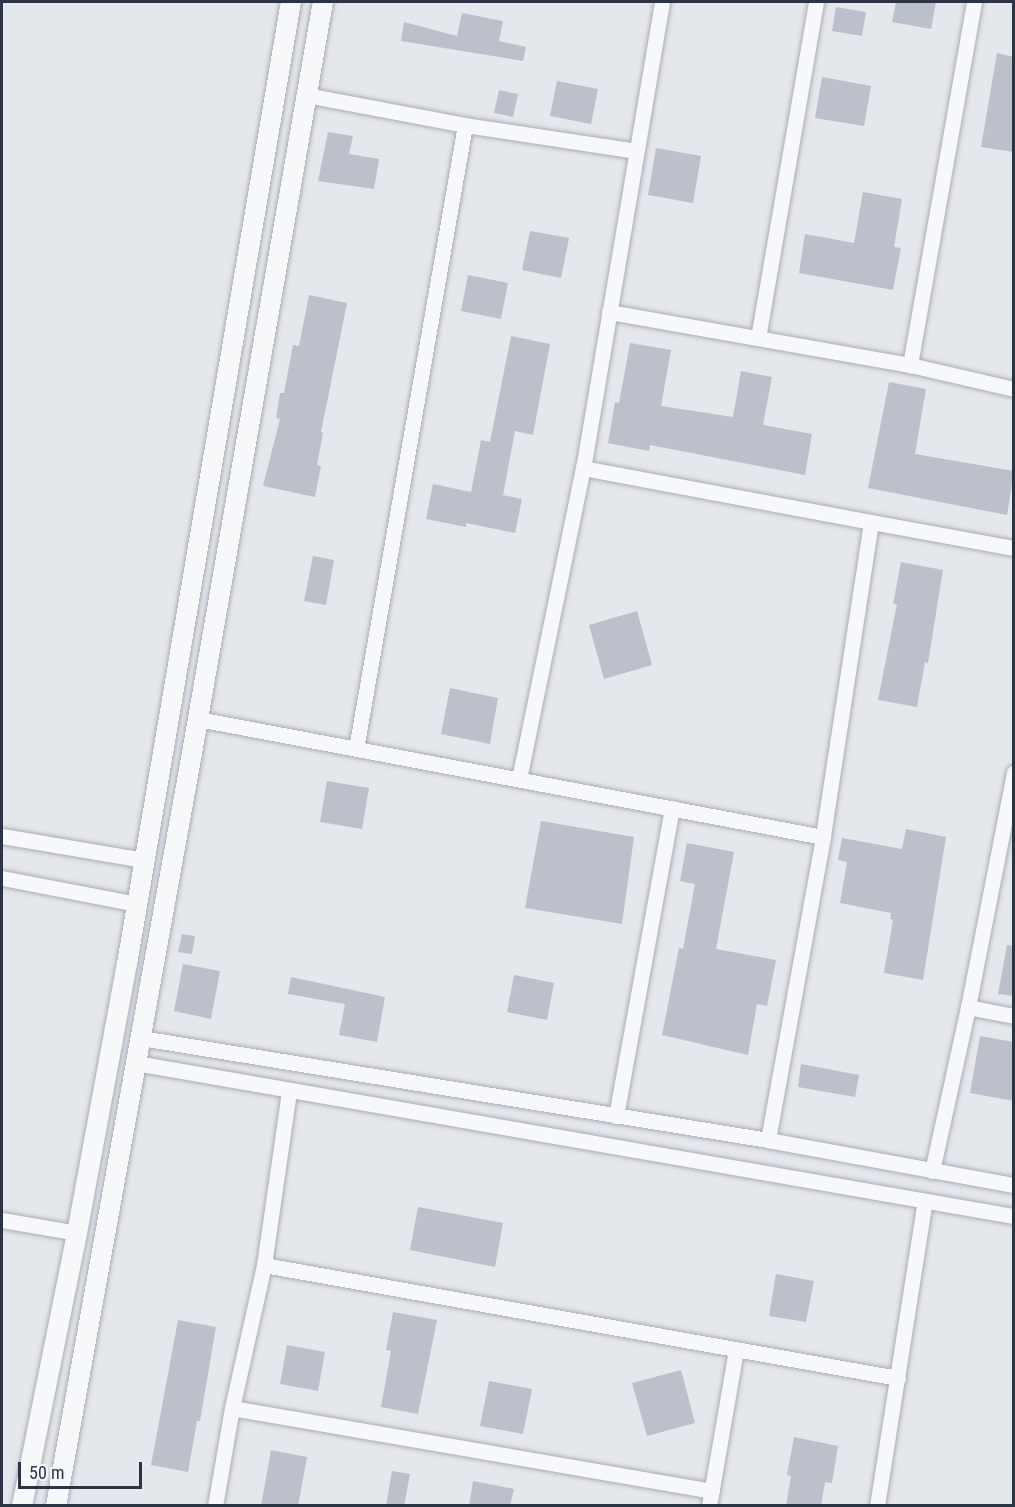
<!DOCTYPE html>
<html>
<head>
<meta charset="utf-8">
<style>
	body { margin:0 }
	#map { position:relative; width:1015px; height:1507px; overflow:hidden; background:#e4e7ec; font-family:"Roboto Condensed",sans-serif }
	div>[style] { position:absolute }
	.building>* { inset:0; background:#bbc0ca }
	.roads { filter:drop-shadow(0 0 2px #a9aeb7) drop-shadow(0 0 2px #a9aeb7) }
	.minor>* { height:15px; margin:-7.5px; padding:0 7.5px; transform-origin:7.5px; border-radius:7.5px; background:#f7f8fa }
	.tertiary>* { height:20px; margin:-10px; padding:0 10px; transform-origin:10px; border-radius:10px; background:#f7f8fa }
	span { translate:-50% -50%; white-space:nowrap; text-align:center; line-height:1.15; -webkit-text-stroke:5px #f4f6f9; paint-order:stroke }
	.frame { position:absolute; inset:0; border:3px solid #2b3445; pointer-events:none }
	.scale { position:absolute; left:18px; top:1462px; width:124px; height:27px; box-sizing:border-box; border:3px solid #2b3445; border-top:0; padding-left:8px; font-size:18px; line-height:21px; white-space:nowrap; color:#2b3445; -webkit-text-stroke:4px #f4f6f9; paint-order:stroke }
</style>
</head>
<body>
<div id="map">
	<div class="building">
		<div style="clip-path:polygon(896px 2px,936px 2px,931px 29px,892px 22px)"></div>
		<div style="clip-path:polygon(836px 7px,866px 12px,862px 36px,832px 31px)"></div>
		<div style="clip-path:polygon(462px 13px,503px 21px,499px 41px,526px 47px,523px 61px,401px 41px,404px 22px,457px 36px)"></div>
		<div style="clip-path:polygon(997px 53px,1014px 57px,1014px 152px,981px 147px)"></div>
		<div style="clip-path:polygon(822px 77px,871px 86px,864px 126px,815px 118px)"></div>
		<div style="clip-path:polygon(557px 81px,598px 89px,591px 124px,550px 116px)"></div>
		<div style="clip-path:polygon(499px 90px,518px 94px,513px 117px,494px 113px)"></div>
		<div style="clip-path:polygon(328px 132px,353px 136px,349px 154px,379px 159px,374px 189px,318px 181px)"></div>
		<div style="clip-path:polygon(656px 148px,701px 156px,693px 203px,648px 195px)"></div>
		<div style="clip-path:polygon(863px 192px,902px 199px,894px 247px,901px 248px,893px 290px,799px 273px,805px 234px,854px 243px)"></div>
		<div style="clip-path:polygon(530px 231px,569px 238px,561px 278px,522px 270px)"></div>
		<div style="clip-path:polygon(468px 275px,508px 283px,501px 319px,461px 311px)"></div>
		<div style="clip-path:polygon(309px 295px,347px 303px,321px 432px,323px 433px,317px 465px,321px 466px,315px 497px,263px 486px,280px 419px,276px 418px,280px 393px,284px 393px,293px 345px,299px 346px)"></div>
		<div style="clip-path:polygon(511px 336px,550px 344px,533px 435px,515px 431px,503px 495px,522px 499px,515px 533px,466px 523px,466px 527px,426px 519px,433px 484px,471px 492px,481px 440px,490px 442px)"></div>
		<div style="clip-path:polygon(630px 343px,671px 350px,661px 406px,733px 417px,741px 371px,772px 377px,763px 425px,812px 434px,805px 475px,650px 445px,649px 451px,608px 443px,615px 402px,619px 403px)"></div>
		<div style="clip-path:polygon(889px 382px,926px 389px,915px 454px,1014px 471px,1007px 515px,868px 488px)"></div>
		<div style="clip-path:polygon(313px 556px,334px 560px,326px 605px,304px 601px)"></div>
		<div style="clip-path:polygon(901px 562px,943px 570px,928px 663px,925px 662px,917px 707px,878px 700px,897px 604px,893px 604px)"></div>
		<div style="clip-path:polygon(637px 611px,652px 665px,604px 679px,589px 625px)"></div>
		<div style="clip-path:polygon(450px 688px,498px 698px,490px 744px,441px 734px)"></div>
		<div style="clip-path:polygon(327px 781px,369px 788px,362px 829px,320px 822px)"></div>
		<div style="clip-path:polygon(541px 821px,634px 837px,622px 924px,525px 908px)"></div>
		<div style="clip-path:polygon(906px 829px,946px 837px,923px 980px,884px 973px,893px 920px,890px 919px,891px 913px,840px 903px,847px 862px,838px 860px,842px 838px,902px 849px)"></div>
		<div style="clip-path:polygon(687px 843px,734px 852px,716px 949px,776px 960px,767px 1006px,757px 1004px,748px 1055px,662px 1035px,679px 948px,683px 949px,695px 884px,680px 881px)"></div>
		<div style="clip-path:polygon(182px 934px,195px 936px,192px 954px,178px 952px)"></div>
		<div style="clip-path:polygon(1007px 945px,1014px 946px,1014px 996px,998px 994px)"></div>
		<div style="clip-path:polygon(183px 964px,220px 971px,211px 1019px,174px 1011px)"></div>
		<div style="clip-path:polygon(514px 975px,554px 983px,547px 1020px,507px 1012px)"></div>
		<div style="clip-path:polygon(291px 977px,385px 997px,377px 1042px,339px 1035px,345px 1004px,288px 994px)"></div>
		<div style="clip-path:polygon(980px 1036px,1014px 1042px,1014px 1101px,970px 1093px)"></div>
		<div style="clip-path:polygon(801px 1064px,859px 1075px,855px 1097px,798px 1087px)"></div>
		<div style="clip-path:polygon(418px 1207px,503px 1223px,495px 1267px,410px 1250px)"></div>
		<div style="clip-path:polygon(776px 1274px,814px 1281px,806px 1322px,769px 1316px)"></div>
		<div style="clip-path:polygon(393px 1312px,437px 1320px,418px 1414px,381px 1407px,391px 1351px,386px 1350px)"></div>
		<div style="clip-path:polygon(178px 1320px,216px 1327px,200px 1421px,197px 1421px,188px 1472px,151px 1465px)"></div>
		<div style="clip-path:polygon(287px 1345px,325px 1352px,318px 1391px,280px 1384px)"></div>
		<div style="clip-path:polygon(681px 1370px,695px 1423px,647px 1436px,632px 1383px)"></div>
		<div style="clip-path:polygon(489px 1381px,532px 1389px,523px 1434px,480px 1426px)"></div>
		<div style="clip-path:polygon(794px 1437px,838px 1446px,832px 1483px,825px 1482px,821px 1506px,786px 1506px,791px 1476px,787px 1475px)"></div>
		<div style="clip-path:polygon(271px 1450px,307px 1457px,298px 1506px,261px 1506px)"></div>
		<div style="clip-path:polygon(392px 1471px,410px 1474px,404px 1506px,386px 1506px)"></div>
		<div style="clip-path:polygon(473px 1481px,514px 1489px,510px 1506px,469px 1506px)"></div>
	</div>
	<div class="roads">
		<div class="minor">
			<div style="left:662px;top:2px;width:473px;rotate:99.6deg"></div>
			<div style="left:583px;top:468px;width:293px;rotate:10.6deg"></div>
			<div style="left:871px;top:522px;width:319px;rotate:98.7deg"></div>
			<div style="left:823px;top:837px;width:308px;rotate:100.3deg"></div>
			<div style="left:974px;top:2px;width:369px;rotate:100deg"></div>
			<div style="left:910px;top:365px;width:107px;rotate:13deg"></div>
			<div style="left:306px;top:95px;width:162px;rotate:10.7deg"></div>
			<div style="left:465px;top:125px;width:633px;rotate:99.91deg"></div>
			<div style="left:465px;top:125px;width:173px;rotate:8.6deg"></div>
			<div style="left:609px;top:312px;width:306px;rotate:10deg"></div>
			<div style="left:758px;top:338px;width:341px;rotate:-80.2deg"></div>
			<div style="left:871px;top:522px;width:145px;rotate:10.3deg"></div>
			<div style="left:198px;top:719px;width:636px;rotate:10.69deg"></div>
			<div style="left:519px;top:779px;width:318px;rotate:-78.4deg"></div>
			<div style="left:2px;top:836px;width:144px;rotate:9.6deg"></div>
			<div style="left:2px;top:878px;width:137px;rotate:10.9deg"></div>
			<div style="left:968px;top:1007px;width:47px;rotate:11.1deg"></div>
			<div style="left:141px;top:1038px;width:635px;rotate:9.24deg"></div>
			<div style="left:768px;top:1140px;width:250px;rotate:10.4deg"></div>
			<div style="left:136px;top:1063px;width:891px;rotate:9.89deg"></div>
			<div style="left:616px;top:1116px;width:313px;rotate:-79.7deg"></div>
			<div style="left:932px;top:1171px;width:168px;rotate:-77.6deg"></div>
			<div style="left:968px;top:1007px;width:239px;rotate:-78.9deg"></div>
			<div style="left:2px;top:1220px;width:76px;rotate:9.8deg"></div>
			<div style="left:264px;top:1265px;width:644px;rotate:10.11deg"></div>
			<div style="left:232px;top:1408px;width:487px;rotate:9.8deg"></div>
			<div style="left:215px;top:1506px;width:99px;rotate:-80.2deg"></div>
			<div style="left:232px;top:1408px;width:147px;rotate:-77.4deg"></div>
			<div style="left:264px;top:1265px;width:176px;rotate:-81.8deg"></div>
			<div style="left:709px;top:1506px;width:159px;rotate:-80.2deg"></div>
			<div style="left:877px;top:1506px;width:309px;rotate:-81.1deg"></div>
		</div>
		<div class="tertiary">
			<div style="left:22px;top:1506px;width:278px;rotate:-78.6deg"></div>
			<div style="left:77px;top:1233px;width:274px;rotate:-79.5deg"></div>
			<div style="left:127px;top:964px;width:976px;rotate:-80.33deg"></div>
			<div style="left:56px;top:1506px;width:765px;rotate:-79.76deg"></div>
			<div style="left:192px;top:753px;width:762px;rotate:-80.11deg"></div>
		</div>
	</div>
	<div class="frame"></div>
	<div class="scale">50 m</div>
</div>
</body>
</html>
